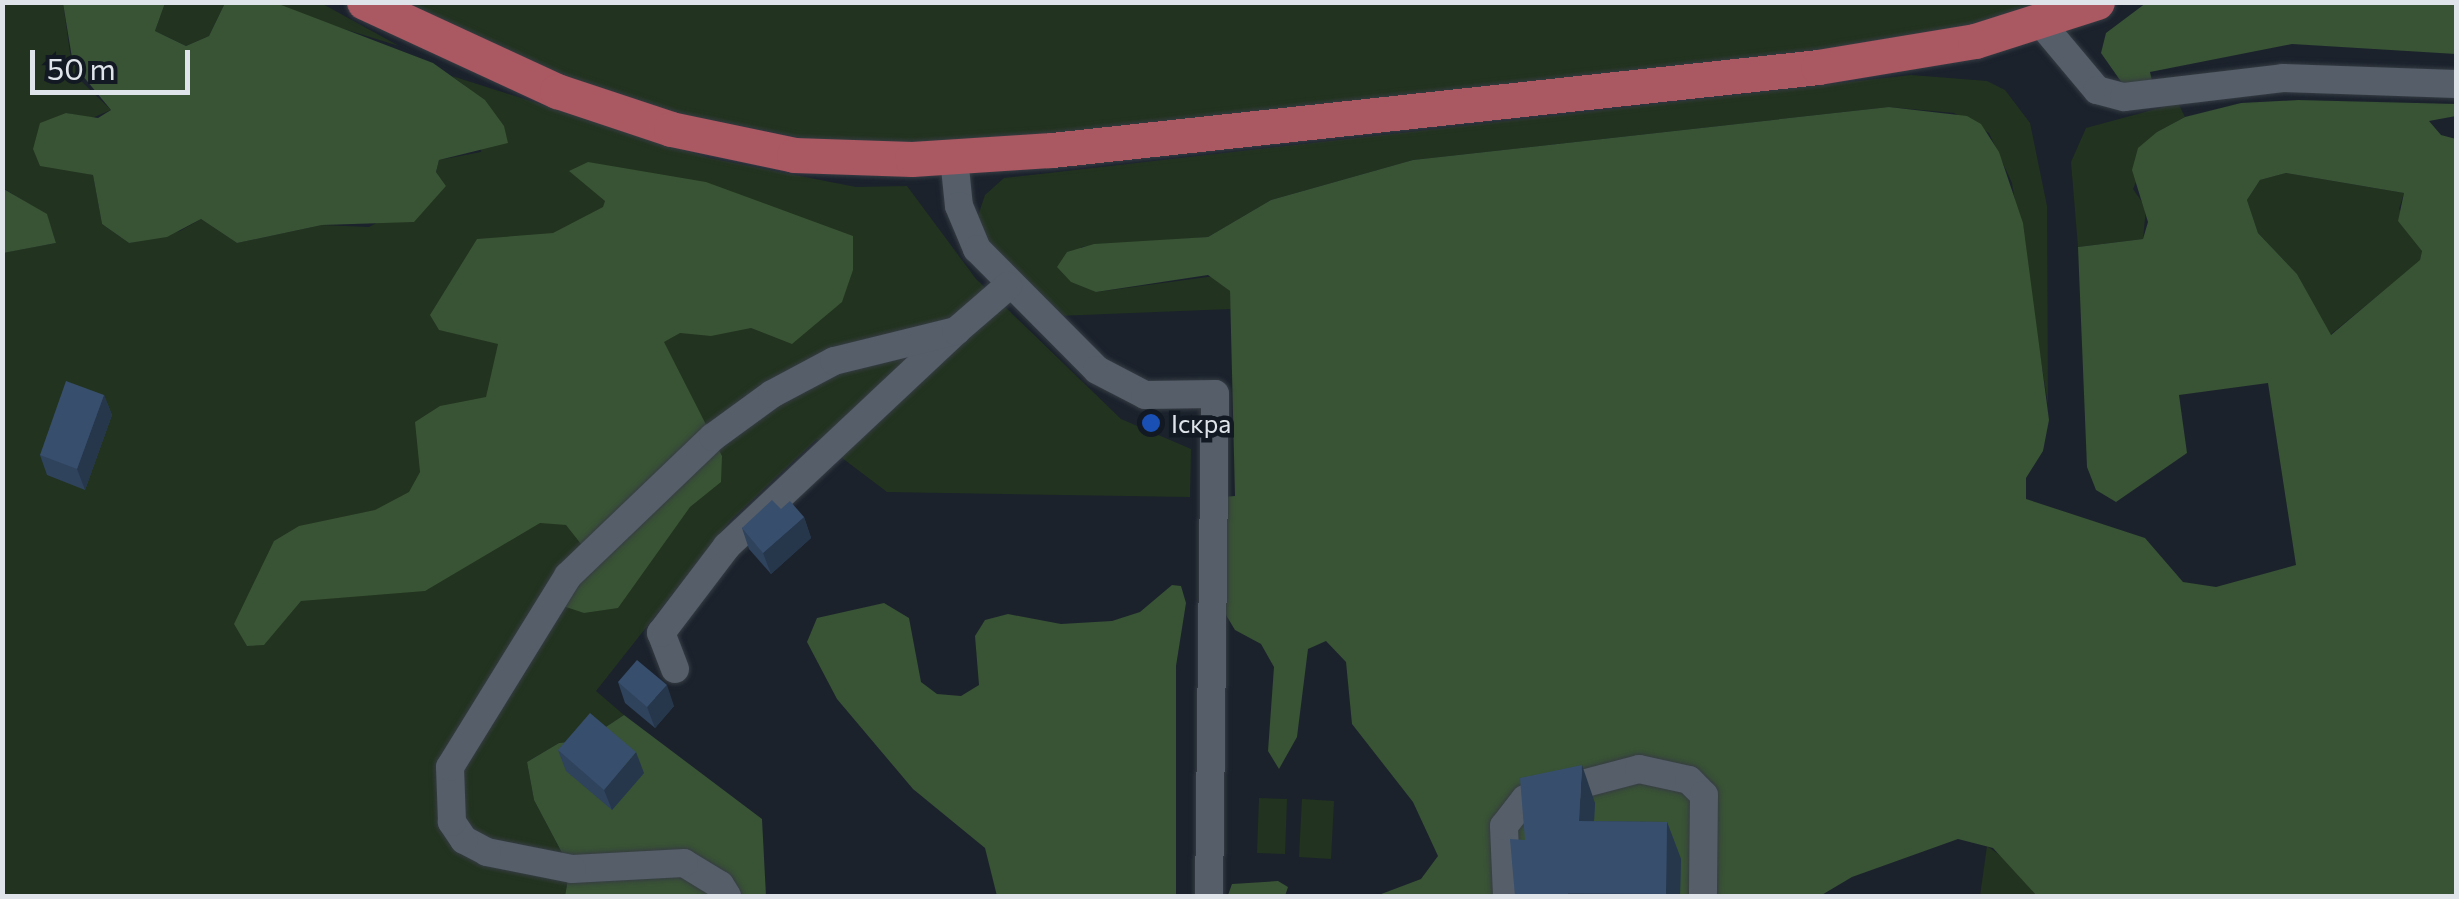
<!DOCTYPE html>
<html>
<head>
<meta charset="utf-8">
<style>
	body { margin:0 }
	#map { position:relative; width:2459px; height:899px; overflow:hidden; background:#1b222c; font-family:Commissioner,sans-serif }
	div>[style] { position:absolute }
	.green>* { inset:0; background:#22331f }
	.forest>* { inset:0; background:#395335 }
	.roads { filter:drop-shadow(0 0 2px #363c43) drop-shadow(0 0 2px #363c43) }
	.minor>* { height:28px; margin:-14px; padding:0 14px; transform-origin:14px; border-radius:14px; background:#555e69 }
	.major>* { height:35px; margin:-17.5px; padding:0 17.5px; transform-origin:17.5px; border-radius:17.5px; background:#aa5862 }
	.wall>* { inset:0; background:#2f435d }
	.shaded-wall>* { inset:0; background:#26374c }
	.building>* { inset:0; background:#374e6c }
	.dots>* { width:28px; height:28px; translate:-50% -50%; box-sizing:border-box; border:5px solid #121922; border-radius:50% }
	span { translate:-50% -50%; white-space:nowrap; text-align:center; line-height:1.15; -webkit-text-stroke:9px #121922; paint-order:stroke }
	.poi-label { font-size:25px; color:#dfe4ea }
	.left { translate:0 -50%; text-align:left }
	.frame { position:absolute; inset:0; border:5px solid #dfe4ea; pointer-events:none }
	.scale { position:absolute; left:30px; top:50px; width:160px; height:45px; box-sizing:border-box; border:5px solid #dfe4ea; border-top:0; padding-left:12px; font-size:30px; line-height:35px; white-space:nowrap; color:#dfe4ea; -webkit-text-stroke:8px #121922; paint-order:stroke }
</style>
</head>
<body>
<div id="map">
	<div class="green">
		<div style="clip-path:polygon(3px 3px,63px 3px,70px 53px,81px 81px,111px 110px,92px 118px,66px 113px,61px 168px,93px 175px,102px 224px,129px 243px,180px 231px,201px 219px,237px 243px,322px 225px,369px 227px,446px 186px,436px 172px,439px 160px,481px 152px,485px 101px,452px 76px,709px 158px,856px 187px,907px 186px,976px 279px,1121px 419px,1191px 449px,1190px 497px,887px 492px,817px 439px,730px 521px,596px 691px,624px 715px,586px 740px,559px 743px,527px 762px,534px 800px,570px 868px,565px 896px,3px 896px,2px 253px,56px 243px,47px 215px,3px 188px)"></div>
		<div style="clip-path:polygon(165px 3px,225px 3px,209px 36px,186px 46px,155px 31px)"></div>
		<div style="clip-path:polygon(276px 3px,321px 3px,399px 46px,305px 17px)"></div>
		<div style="clip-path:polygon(397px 3px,2054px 3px,1877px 49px,1229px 120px,895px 145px,826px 143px,667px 111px,546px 70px)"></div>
		<div style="clip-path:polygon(1911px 75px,1987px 81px,2005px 90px,2030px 123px,2047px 206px,2048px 404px,2012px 183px,1989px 133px,1954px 113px,1889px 107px,1413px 160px,1271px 200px,1208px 237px,1081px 247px,1096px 292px,1215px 276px,1230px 291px,1231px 309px,1057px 316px,995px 253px,977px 219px,985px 195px,1004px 178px)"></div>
		<div style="clip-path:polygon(2178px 103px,2185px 117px,2157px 132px,2133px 189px,2146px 208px,2143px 239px,2078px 247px,2071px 162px,2086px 128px)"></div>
		<div style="clip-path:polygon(2286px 173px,2404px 193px,2399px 209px,2422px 251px,2420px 261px,2330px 335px,2297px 274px,2258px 233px,2247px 200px,2260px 180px)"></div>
		<div style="clip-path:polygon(1259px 798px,1287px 799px,1285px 854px,1257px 853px)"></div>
		<div style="clip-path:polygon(1302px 799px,1334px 801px,1331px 859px,1299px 857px)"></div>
		<div style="clip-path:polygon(1987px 846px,2007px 860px,2037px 896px,1980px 896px)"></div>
	</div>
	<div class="forest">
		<div style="clip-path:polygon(276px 3px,433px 63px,485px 100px,504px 126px,508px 143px,439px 160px,436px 172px,446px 186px,414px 222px,322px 225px,237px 243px,201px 219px,167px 237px,129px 243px,102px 224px,93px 175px,40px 166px,33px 149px,40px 123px,66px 113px,98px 118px,111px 110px,73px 64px,63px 3px,165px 3px,155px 31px,186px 46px,209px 36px,225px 3px)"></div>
		<div style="clip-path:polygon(2146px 3px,2456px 3px,2456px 54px,2292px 44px,2150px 72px,2153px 85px,2138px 88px,2122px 83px,2101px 53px,2106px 33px)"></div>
		<div style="clip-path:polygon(evenodd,2298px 100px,2456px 104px,2456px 116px,2429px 121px,2441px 135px,2456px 139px,2456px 896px,2037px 896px,1993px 848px,1958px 839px,1852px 877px,1820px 896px,1376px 896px,1421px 879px,1438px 856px,1413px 802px,1352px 724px,1346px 662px,1326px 641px,1308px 649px,1297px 737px,1279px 769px,1268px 751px,1274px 667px,1261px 644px,1235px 630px,1226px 615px,1223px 497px,1235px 496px,1230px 291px,1208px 275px,1096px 292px,1071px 282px,1057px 267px,1067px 252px,1094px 244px,1208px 237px,1271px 200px,1413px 160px,1889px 107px,1967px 116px,1981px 124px,1999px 152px,2023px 223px,2049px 420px,2043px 451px,2026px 478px,2026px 499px,2145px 538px,2183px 582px,2216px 587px,2296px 565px,2268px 383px,2179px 395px,2187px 453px,2116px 502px,2096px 490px,2087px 467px,2078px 247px,2143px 239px,2148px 222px,2132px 170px,2138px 148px,2157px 132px,2185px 117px,2241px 103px,2298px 100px,2286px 173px,2404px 193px,2398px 221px,2422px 251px,2420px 260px,2331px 335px,2297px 274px,2258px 233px,2247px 200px,2260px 180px,2286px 173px)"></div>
		<div style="clip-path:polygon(588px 162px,706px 182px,853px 236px,853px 270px,842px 302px,792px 344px,751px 328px,711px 336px,680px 333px,664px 342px,722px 456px,721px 482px,690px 507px,618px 608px,584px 613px,563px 606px,585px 549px,566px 525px,540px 523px,425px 591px,301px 601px,264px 645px,247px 646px,234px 624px,274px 541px,299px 526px,375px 510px,409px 492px,420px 472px,415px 422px,440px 406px,486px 397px,498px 344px,439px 330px,430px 315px,477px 239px,553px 233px,603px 207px,605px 201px,569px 171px)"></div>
		<div style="clip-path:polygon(2px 188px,47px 214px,56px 243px,3px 253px)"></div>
		<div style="clip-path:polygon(1172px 585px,1181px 586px,1186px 603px,1176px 666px,1176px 896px,997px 896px,985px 848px,913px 789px,837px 699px,807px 642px,817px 618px,884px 603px,909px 618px,921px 682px,937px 694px,961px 696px,979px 685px,975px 636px,985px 620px,1008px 614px,1061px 624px,1112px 621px,1140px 612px)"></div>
		<div style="clip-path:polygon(624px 715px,762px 819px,766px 896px,565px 896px,570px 868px,534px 800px,527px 762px,559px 743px,586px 740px)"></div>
		<div style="clip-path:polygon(1278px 881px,1288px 887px,1285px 896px,1228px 895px,1232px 884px)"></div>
	</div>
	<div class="roads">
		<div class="minor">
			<div style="left:2040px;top:22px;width:89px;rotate:50deg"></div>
			<div style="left:2097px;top:90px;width:28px;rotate:15deg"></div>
			<div style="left:2124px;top:97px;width:160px;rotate:-6.8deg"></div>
			<div style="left:2283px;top:78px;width:173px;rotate:2deg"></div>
			<div style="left:954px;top:158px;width:48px;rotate:84.1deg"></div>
			<div style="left:959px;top:206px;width:47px;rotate:67.3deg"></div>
			<div style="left:977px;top:249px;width:170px;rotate:45.2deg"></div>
			<div style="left:1097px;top:370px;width:54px;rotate:27.5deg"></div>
			<div style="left:1145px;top:395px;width:70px;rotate:-0.8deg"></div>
			<div style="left:1215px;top:394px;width:502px;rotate:90.68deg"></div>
			<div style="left:675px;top:669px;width:39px;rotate:-111deg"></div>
			<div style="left:661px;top:633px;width:109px;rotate:-52.8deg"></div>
			<div style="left:727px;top:546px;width:314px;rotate:-43.2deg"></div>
			<div style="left:727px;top:896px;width:13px;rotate:-122deg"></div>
			<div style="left:720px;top:885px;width:42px;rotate:-148.6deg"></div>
			<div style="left:684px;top:863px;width:112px;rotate:176.9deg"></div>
			<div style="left:572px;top:869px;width:87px;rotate:-168.7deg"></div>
			<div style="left:487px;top:852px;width:26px;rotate:-152deg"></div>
			<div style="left:464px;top:840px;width:22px;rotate:-124deg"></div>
			<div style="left:452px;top:822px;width:55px;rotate:-92.1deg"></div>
			<div style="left:450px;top:767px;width:225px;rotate:-58.3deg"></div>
			<div style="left:568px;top:576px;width:201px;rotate:-43.8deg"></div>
			<div style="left:713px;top:437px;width:73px;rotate:-36.1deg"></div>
			<div style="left:772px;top:394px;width:70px;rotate:-28deg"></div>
			<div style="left:834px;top:361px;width:126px;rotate:-13.8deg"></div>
			<div style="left:956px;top:331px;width:69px;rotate:-40.9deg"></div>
			<div style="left:1507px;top:896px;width:70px;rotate:-92.5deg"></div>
			<div style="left:1504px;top:826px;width:34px;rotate:-52deg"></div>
			<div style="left:1525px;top:799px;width:118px;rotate:-14.7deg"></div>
			<div style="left:1639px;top:769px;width:51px;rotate:12.4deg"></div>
			<div style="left:1689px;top:780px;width:21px;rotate:45deg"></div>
			<div style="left:1704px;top:795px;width:101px;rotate:90.6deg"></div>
		</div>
		<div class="major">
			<div style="left:364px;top:2px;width:213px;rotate:24.8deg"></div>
			<div style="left:557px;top:91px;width:120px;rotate:18.4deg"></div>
			<div style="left:671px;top:129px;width:126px;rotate:11.9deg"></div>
			<div style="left:794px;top:155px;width:118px;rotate:1.9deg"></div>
			<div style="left:912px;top:159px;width:140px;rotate:-3.7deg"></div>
			<div style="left:1052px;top:150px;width:770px;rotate:-6.18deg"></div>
			<div style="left:1818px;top:67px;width:159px;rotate:-9.4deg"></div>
			<div style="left:1975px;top:41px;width:128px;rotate:-17.7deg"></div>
		</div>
	</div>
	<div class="wall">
		<div style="clip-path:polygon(104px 395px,112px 415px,85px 490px,47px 475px,40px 455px)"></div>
		<div style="clip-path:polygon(781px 509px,804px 517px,811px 538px,771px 574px,749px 549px,742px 528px)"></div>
		<div style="clip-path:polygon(618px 682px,674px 706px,655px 728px,625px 703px)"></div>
		<div style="clip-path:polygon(558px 750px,644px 773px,612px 810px,566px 771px)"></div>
		<div style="clip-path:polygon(1595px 803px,1594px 821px,1667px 822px,1681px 859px,1680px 896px,1515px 896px)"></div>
	</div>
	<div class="shaded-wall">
		<div style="clip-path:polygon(104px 395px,112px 415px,85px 490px,77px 469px)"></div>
		<div style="clip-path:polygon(804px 517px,811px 538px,771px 574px,763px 553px)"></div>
		<div style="clip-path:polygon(667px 685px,674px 706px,655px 728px,647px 707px)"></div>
		<div style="clip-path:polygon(636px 752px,644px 773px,612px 810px,604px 790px)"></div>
		<div style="clip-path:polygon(1582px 765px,1595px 803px,1592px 858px,1579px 821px)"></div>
		<div style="clip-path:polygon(1667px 822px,1681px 859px,1680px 896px,1667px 896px,1666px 894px)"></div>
	</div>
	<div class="building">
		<div style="clip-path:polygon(66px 381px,104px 395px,77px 469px,40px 455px)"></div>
		<div style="clip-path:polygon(772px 500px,781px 509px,790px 501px,804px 517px,763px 553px,742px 528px)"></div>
		<div style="clip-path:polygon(637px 660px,667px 685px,647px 707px,618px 682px)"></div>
		<div style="clip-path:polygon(590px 713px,636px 752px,604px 790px,558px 750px)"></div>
		<div style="clip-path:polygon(1582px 765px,1579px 821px,1667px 822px,1666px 894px,1568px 893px,1568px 896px,1515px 896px,1510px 839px,1525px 840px,1520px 778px)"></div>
	</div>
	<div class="dots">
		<div style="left:1151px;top:423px;background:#1a4fb4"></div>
	</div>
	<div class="poi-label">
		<span class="left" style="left:1171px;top:423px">Іскра</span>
	</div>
	<div class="frame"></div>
	<div class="scale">50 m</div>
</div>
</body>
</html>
